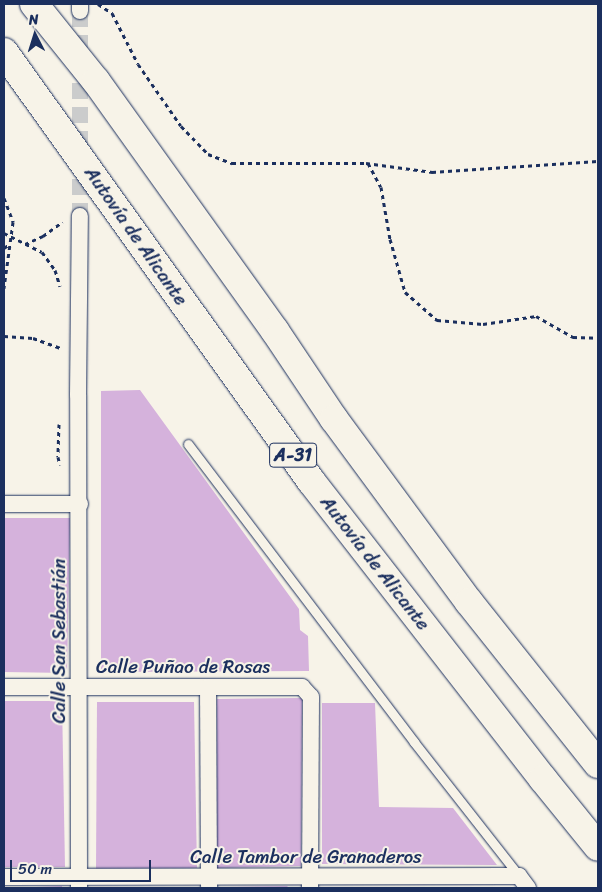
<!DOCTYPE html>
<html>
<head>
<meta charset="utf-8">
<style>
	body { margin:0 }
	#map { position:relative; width:602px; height:892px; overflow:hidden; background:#f7f3e8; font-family:Sriracha,sans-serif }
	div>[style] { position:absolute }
	.building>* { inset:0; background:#d5b2dc }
	.minor-tunnel>* { height:16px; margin-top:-8px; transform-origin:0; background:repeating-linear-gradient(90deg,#cbcccc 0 16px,transparent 0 24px) }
	.path>* { height:3px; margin-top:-1.5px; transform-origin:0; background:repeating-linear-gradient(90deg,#1b2f5e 0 4px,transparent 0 8px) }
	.roads { filter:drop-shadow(0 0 1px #1b2f5e) drop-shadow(0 0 1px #1b2f5e) }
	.service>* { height:9px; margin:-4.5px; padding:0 4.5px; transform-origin:4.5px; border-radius:4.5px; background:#f7f3e8 }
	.minor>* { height:16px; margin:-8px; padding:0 8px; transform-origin:8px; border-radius:8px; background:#f7f3e8 }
	.motorway>* { height:28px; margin:-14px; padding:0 14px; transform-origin:14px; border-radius:14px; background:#f7f3e8 }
	span { translate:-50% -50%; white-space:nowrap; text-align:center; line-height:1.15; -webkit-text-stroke:4px #f7f3e8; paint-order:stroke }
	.shield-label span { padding:1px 4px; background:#f7f3e8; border:1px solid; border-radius:4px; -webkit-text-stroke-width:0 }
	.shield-label { font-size:18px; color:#1b2f5e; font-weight:700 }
	.street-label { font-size:19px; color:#1b2f5e }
	.frame { position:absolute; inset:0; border:5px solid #1b2f5e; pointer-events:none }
	.north { position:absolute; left:10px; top:10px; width:50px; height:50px; -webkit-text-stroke:4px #f7f3e8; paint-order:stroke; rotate:355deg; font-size:14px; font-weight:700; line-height:20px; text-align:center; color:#1b2f5e }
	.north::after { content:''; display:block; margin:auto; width:18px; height:22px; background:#1b2f5e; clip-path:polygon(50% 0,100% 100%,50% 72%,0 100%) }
	.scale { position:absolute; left:10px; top:860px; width:141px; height:22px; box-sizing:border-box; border:2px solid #1b2f5e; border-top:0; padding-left:6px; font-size:15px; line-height:18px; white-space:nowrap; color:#1b2f5e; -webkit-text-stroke:4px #f7f3e8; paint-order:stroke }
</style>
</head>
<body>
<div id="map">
	<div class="building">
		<div style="clip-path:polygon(140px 390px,299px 609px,300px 630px,308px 636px,309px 671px,101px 672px,101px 391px)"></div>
		<div style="clip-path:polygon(4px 518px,70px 518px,67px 673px,4px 672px)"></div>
		<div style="clip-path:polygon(302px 698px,301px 866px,217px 868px,217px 699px)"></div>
		<div style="clip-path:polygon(4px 701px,62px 701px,65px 867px,4px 867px)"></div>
		<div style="clip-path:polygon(97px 702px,194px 702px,197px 868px,96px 869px)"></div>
		<div style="clip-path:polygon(322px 703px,375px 703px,379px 807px,453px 808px,497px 865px,322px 864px)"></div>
		<div style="clip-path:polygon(62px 886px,62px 888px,36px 888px,36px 887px)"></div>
		<div style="clip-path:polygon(287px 886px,289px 888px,228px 888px,228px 887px)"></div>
	</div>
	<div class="minor-tunnel">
		<div style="left:80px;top:11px;width:205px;rotate:90deg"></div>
	</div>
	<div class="path">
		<div style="left:98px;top:4px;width:17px;rotate:33deg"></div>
		<div style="left:112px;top:13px;width:57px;rotate:63deg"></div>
		<div style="left:138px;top:64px;width:75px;rotate:55.3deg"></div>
		<div style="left:181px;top:126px;width:39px;rotate:46deg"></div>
		<div style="left:208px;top:154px;width:26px;rotate:21deg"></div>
		<div style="left:232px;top:163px;width:136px"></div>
		<div style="left:368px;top:163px;width:27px;rotate:62deg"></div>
		<div style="left:381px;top:187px;width:53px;rotate:80.2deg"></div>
		<div style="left:390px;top:239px;width:55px;rotate:74.2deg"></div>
		<div style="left:405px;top:292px;width:43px;rotate:41.2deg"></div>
		<div style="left:437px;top:320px;width:46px;rotate:5deg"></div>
		<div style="left:483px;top:324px;width:54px;rotate:-8.6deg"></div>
		<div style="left:536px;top:316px;width:43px;rotate:29.6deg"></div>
		<div style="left:573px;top:337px;width:25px;rotate:2deg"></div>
		<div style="left:366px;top:163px;width:67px;rotate:7.8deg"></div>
		<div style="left:432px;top:172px;width:166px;rotate:-3.8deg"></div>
		<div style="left:4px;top:198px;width:26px;rotate:69deg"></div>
		<div style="left:13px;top:222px;width:67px;rotate:97.8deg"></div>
		<div style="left:4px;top:233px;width:42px;rotate:26.6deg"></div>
		<div style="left:42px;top:252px;width:22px;rotate:54deg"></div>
		<div style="left:55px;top:270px;width:17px;rotate:73deg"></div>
		<div style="left:25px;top:244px;width:20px;rotate:-24deg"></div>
		<div style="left:43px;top:236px;width:24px;rotate:-36deg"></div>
		<div style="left:4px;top:248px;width:7px;rotate:-34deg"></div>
		<div style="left:4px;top:336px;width:29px;rotate:4deg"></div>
		<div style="left:33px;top:338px;width:30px;rotate:20deg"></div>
		<div style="left:59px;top:424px;width:33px;rotate:92deg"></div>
		<div style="left:58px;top:457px;width:8px;rotate:76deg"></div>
	</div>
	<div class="roads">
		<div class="service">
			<div style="left:188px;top:444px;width:374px;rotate:52.8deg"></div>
			<div style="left:414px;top:742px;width:170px;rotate:51.9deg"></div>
		</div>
		<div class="minor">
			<div style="left:80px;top:11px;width:7px;rotate:-90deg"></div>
			<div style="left:4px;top:504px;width:76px"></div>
			<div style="left:4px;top:687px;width:298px"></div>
			<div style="left:302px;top:687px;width:13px;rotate:48deg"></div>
			<div style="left:311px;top:697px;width:191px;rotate:90.3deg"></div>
			<div style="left:208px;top:687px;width:200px;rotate:89.7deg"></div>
			<div style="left:4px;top:877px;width:515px;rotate:-0.11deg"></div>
			<div style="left:519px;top:876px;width:15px;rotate:53deg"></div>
			<div style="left:79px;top:888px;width:493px;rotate:-90.1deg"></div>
			<div style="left:78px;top:395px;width:179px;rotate:-89.4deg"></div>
		</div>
		<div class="motorway">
			<div style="left:34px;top:4px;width:99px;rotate:51.2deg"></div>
			<div style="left:96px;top:81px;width:307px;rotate:54.4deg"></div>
			<div style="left:275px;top:331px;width:106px;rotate:56.2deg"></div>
			<div style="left:334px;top:419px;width:227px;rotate:53.6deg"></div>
			<div style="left:469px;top:602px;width:207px;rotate:51.5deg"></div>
			<div style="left:4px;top:52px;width:528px;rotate:54.41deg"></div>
			<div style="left:311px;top:481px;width:378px;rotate:52.1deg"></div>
			<div style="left:543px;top:779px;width:87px;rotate:51deg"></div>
		</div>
	</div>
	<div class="shield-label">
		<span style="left:293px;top:455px">A-31</span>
	</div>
	<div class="street-label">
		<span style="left:136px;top:236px;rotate:55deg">Autovía de Alicante</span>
		<span style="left:375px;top:563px;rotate:52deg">Autovía de Alicante</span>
		<span style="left:59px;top:641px;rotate:-90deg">Calle San Sebastián</span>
		<span style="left:183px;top:667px">Calle Puñao de Rosas</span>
		<span style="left:306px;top:857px">Calle Tambor de Granaderos</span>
	</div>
	<div class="frame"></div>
	<div class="north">N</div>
	<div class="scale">50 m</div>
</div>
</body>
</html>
